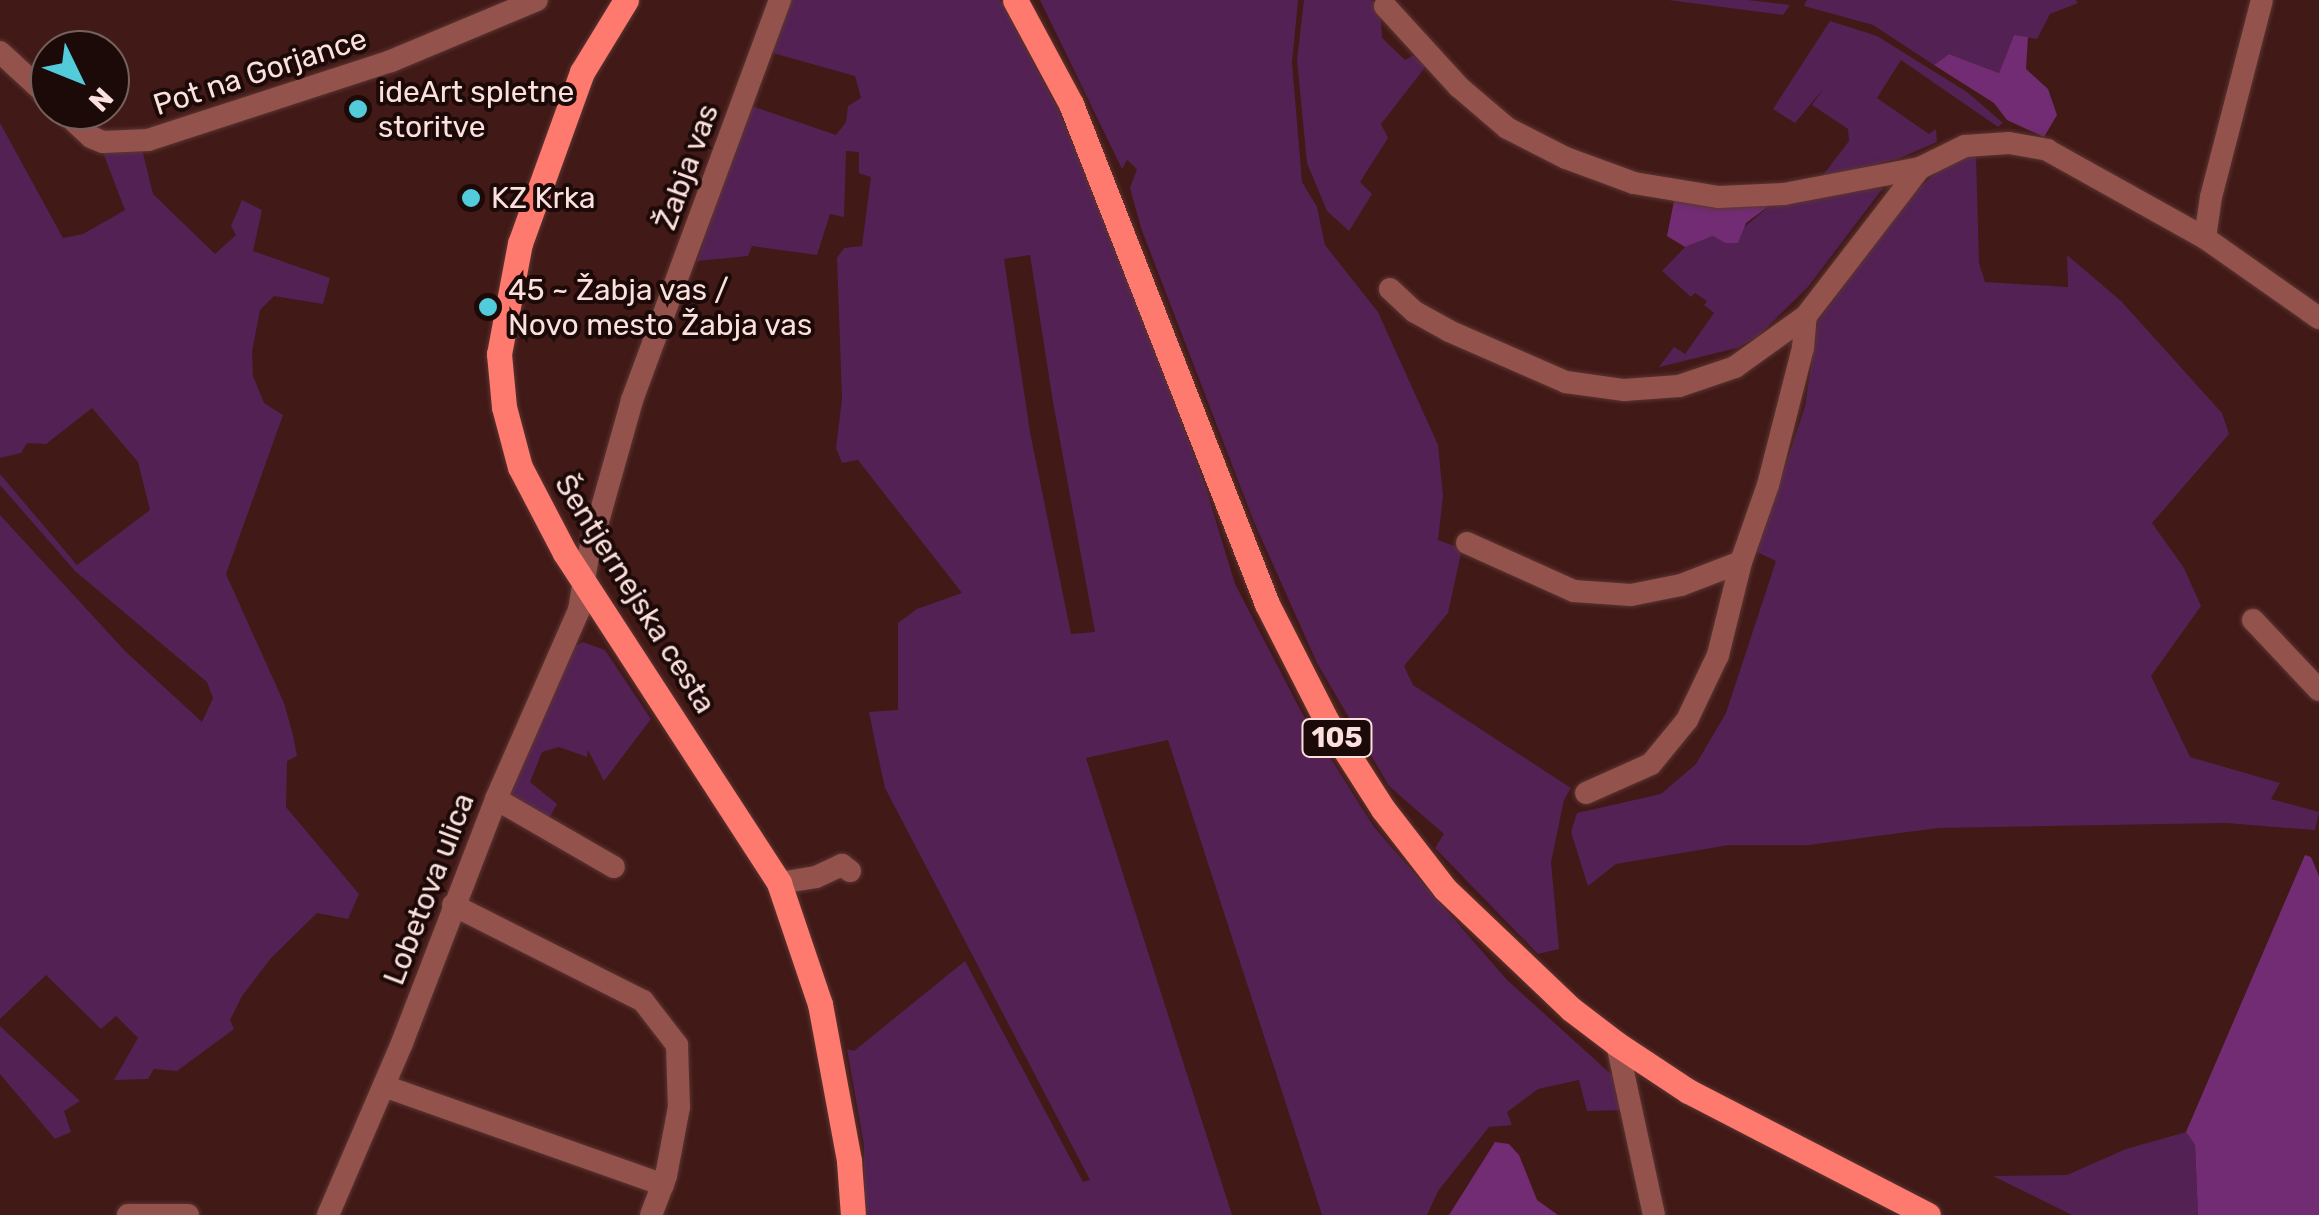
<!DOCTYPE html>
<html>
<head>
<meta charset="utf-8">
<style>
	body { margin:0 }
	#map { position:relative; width:2319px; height:1215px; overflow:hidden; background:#411916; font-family:Rubik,sans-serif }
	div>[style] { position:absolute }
	.green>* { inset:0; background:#532154 }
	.forest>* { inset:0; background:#712c73 }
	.roads { filter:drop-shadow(0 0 2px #5b3532) drop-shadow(0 0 2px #5b3532) }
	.minor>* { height:22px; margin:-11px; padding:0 11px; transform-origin:11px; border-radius:11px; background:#93534c }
	.major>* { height:25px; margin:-12.5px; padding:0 12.5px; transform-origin:12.5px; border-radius:12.5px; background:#fe796e }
	.dots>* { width:28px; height:28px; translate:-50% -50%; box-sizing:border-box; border:5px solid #1c0a09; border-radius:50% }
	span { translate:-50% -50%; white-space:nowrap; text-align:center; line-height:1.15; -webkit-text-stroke:8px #1c0a09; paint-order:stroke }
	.shield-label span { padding:2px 8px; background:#1c0a09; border:2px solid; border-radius:8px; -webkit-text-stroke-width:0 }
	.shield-label { font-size:28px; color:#fce0dd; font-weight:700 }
	.street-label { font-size:30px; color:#fce0dd }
	.poi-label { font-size:30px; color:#fce0dd }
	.left { translate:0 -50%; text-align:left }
	.north { position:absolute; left:30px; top:30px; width:100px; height:100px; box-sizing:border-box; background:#1c0a09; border:2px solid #76605e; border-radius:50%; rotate:133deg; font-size:28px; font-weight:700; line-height:40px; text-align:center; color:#fce0dd }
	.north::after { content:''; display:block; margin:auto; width:35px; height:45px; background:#52cbda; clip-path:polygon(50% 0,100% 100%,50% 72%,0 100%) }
</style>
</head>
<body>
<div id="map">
	<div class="green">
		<div style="clip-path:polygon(evenodd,789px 0,1000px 0,1059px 111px,1129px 280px,1205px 485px,1235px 584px,1302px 713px,1374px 827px,1507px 980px,1613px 1076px,1623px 1110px,1587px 1111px,1579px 1080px,1538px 1089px,1507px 1112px,1512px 1125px,1489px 1127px,1438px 1191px,1427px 1215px,1322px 1215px,1168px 740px,1086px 758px,1232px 1215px,864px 1215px,864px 1145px,847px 1049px,854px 1051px,965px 961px,1083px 1182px,1090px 1180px,885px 788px,875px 742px,869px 712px,898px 710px,898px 623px,917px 609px,962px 593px,858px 460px,842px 463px,836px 448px,842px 399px,837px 258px,844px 248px,862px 246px,871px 177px,859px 173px,859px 152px,846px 151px,844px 217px,830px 214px,817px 255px,752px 246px,748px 256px,697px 261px,749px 105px,836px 135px,846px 122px,848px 106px,861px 98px,855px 76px,769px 52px,789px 0,1030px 255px,1053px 402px,1095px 632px,1071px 634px,1030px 432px,1004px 259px,1030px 255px)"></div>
		<div style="clip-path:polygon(1040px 0,1298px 0,1292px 63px,1302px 182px,1317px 207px,1325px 245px,1378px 312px,1438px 445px,1443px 496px,1438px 540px,1462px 549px,1448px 613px,1404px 666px,1413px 685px,1571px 788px,1564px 800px,1551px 862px,1559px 949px,1538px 954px,1435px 848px,1444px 834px,1389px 786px,1317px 663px,1254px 522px,1141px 228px,1130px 188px,1137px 169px,1127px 160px,1122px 169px)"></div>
		<div style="clip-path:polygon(1304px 0,1371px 0,1380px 6px,1382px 38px,1405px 60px,1419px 52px,1430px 61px,1381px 124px,1388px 138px,1360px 182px,1372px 194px,1349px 231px,1327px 211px,1307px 163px,1297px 60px)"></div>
		<div style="clip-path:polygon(1668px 0,1748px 0,1790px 5px,1783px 15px)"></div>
		<div style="clip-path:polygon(1807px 0,2076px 0,2078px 3px,2050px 14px,2037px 39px,2014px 35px,1999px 73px,1949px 54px,1934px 65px,1873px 25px,1804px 6px)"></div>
		<div style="clip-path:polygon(1830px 21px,1877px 36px,1967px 92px,2003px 123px,1998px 127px,1901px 60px,1877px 98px,1929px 134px,1936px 129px,1937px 142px,1900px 158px,1820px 179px,1849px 141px,1848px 129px,1812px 105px,1823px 89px,1795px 123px,1773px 109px)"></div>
		<div style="clip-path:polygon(0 123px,63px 238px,83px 234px,125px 210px,102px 150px,141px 145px,153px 194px,215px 254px,236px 235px,231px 226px,242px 200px,262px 210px,253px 251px,330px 278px,323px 304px,274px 296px,260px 310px,252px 352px,253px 376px,264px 403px,283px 415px,226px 574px,284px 703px,293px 735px,297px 756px,287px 761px,286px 807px,359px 894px,348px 919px,317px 913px,271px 958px,242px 996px,230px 1020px,234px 1029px,177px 1071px,154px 1069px,148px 1079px,114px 1080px,138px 1038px,116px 1016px,101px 1029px,46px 975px,0 1019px,0 515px,126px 652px,202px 722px,213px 698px,207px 682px,75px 571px,0 485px,0 474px,77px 565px,150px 510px,138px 462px,92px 408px,46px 444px,27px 443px,21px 453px,0 458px)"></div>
		<div style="clip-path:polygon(1976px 155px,1979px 263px,1985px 282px,2068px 287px,2067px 255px,2121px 301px,2222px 413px,2229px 434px,2152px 523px,2184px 568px,2201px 606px,2151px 676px,2190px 757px,2280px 783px,2271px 799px,2319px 812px,2315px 830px,2226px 823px,1938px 828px,1809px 845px,1729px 845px,1616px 864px,1588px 886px,1571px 832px,1577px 813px,1661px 794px,1696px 764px,1726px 713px,1776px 561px,1757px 552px,1805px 406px,1818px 321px,1907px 199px,1948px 162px)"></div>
		<div style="clip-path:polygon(1883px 188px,1808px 287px,1757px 337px,1737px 348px,1659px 367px,1674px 347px,1685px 354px,1714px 313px,1704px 305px,1707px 301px,1695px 293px,1691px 297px,1662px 271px,1685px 247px,1713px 236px,1725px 243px,1777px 200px)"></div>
		<div style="clip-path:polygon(583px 642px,605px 650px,651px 719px,604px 781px,588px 750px,587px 757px,559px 747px,542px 752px,530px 782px,557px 804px,546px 824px,509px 799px,563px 661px,571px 649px)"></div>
		<div style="clip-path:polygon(0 1026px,80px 1101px,64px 1111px,71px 1132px,55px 1139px,0 1074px)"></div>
		<div style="clip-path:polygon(2186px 1132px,2195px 1145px,2198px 1215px,2072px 1215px,1993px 1176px,2067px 1175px,2126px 1149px)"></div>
	</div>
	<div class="forest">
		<div style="clip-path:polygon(2014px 35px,2028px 37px,2026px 69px,2048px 89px,2057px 115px,2044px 137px,2007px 120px,1994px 103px,1934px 65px,1949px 54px,1999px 73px)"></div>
		<div style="clip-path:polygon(1675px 196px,1777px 200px,1746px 223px,1738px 243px,1725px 243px,1713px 236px,1685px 247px,1667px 236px)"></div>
		<div style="clip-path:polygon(2305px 855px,2311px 857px,2319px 876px,2319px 1215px,2198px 1215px,2195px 1145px,2186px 1132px)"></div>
		<div style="clip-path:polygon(1495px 1142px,1509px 1144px,1519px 1155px,1537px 1200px,1558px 1215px,1449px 1215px)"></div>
	</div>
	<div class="roads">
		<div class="minor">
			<div style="left:1385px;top:6px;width:110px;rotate:47.6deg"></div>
			<div style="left:1459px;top:87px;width:63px;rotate:40.5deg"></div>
			<div style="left:1507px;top:128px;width:66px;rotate:27deg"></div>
			<div style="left:1566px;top:158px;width:72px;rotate:20.2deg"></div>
			<div style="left:1634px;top:183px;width:86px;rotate:9.4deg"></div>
			<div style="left:1719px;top:197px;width:65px;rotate:-2.6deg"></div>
			<div style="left:1784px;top:194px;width:138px;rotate:-10.8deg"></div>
			<div style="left:0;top:52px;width:68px;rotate:42.6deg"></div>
			<div style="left:62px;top:110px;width:40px;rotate:43deg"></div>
			<div style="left:91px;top:137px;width:13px;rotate:23deg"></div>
			<div style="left:103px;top:142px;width:45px;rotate:-2.5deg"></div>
			<div style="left:148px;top:140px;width:256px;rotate:-18deg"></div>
			<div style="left:391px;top:61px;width:158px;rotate:-22.7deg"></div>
			<div style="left:2205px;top:238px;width:41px;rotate:-81.7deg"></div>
			<div style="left:2211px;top:197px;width:203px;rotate:-75.5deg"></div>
			<div style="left:1390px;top:289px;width:34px;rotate:43deg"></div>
			<div style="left:1415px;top:312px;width:39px;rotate:29deg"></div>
			<div style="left:1449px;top:331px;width:128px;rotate:23.6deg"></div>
			<div style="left:1566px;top:382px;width:59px;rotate:7.9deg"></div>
			<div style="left:1624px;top:390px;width:55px;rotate:-4.2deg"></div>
			<div style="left:1679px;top:386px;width:59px;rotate:-18.7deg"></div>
			<div style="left:1735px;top:367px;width:87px;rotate:-35.7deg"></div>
			<div style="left:1806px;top:316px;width:187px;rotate:-52.4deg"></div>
			<div style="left:1920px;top:168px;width:50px;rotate:-26.1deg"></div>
			<div style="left:1965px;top:146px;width:44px;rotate:-3.9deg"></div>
			<div style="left:2009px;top:143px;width:39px;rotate:10deg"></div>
			<div style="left:2047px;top:150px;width:181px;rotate:29.1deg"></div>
			<div style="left:2205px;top:238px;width:139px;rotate:35.1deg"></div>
			<div style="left:1467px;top:543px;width:117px;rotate:24.2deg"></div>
			<div style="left:1574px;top:591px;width:57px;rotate:4deg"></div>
			<div style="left:1631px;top:595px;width:51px;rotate:-11.3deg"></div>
			<div style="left:1681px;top:585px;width:64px;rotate:-21deg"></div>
			<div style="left:1741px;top:562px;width:82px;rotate:-70.7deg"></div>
			<div style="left:1768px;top:485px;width:141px;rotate:-75.7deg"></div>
			<div style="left:1803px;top:348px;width:32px;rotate:-85deg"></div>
			<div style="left:2253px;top:620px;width:96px;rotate:46.7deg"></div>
			<div style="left:1586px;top:793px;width:71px;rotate:-24deg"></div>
			<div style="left:1651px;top:764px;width:57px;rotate:-50.7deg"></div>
			<div style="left:1687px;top:720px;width:72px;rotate:-64.5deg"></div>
			<div style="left:1718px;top:655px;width:96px;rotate:-76.1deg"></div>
			<div style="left:496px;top:799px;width:136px;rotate:30deg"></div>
			<div style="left:779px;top:883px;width:37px;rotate:-9deg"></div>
			<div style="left:816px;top:877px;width:29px;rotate:-25deg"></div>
			<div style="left:842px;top:865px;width:10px;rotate:37deg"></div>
			<div style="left:453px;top:905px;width:213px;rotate:26.8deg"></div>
			<div style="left:643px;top:1001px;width:56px;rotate:52.3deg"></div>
			<div style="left:677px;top:1045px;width:62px;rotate:88.2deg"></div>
			<div style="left:679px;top:1107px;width:70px;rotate:100.7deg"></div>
			<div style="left:666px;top:1176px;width:42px;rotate:111deg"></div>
			<div style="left:1617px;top:1044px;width:175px;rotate:77.8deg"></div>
			<div style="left:384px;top:1086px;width:296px;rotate:19.5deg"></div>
			<div style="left:128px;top:1215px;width:60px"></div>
			<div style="left:328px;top:1215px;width:187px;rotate:-66.7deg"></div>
			<div style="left:402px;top:1043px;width:261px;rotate:-68.9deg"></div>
			<div style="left:496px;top:799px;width:206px;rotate:-66.3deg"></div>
			<div style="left:579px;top:610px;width:54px;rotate:-80.4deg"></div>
			<div style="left:588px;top:557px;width:163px;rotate:-74.3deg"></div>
			<div style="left:632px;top:400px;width:427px;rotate:-69.7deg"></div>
		</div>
		<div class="major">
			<div style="left:626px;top:0;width:84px;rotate:121.4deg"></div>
			<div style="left:582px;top:72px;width:182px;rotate:109.9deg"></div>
			<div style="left:520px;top:243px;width:113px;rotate:100.7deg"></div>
			<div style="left:499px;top:354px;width:53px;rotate:84.6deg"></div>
			<div style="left:504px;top:407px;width:62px;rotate:75.1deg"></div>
			<div style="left:520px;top:467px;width:97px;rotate:62.4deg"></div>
			<div style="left:565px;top:553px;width:393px;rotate:57deg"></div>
			<div style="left:779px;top:883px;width:128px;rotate:71.3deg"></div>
			<div style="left:820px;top:1004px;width:160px;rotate:79.5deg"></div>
			<div style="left:849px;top:1161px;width:54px;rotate:85.8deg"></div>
			<div style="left:1015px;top:0;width:118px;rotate:61.7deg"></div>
			<div style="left:1071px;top:104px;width:537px;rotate:68.59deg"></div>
			<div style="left:1267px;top:604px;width:130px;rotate:63deg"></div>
			<div style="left:1326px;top:720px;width:106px;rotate:57.4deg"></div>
			<div style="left:1383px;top:809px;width:101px;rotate:52.2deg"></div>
			<div style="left:1445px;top:889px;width:174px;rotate:43.6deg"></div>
			<div style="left:1571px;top:1009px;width:58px;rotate:37.3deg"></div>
			<div style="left:1617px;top:1044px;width:85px;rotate:33.5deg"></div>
			<div style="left:1688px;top:1091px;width:270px;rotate:27.3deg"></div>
		</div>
	</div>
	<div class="dots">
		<div style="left:358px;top:109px;background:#52cbda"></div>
		<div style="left:471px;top:198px;background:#52cbda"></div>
		<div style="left:488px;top:307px;background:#52cbda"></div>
	</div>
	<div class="shield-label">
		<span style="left:1337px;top:738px">105</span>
	</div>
	<div class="street-label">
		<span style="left:260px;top:72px;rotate:-18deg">Pot na Gorjance</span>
		<span style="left:687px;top:167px;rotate:-70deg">Žabja vas</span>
		<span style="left:635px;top:594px;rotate:58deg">Šentjernejska cesta</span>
		<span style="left:429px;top:889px;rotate:-69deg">Lobetova ulica</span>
	</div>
	<div class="poi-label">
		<span class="left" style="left:378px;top:109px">ideArt spletne<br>storitve</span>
		<span class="left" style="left:491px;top:198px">KZ Krka</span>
		<span class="left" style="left:508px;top:307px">45 ~ Žabja vas /<br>Novo mesto Žabja vas</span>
	</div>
	<div class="north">N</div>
</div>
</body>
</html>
